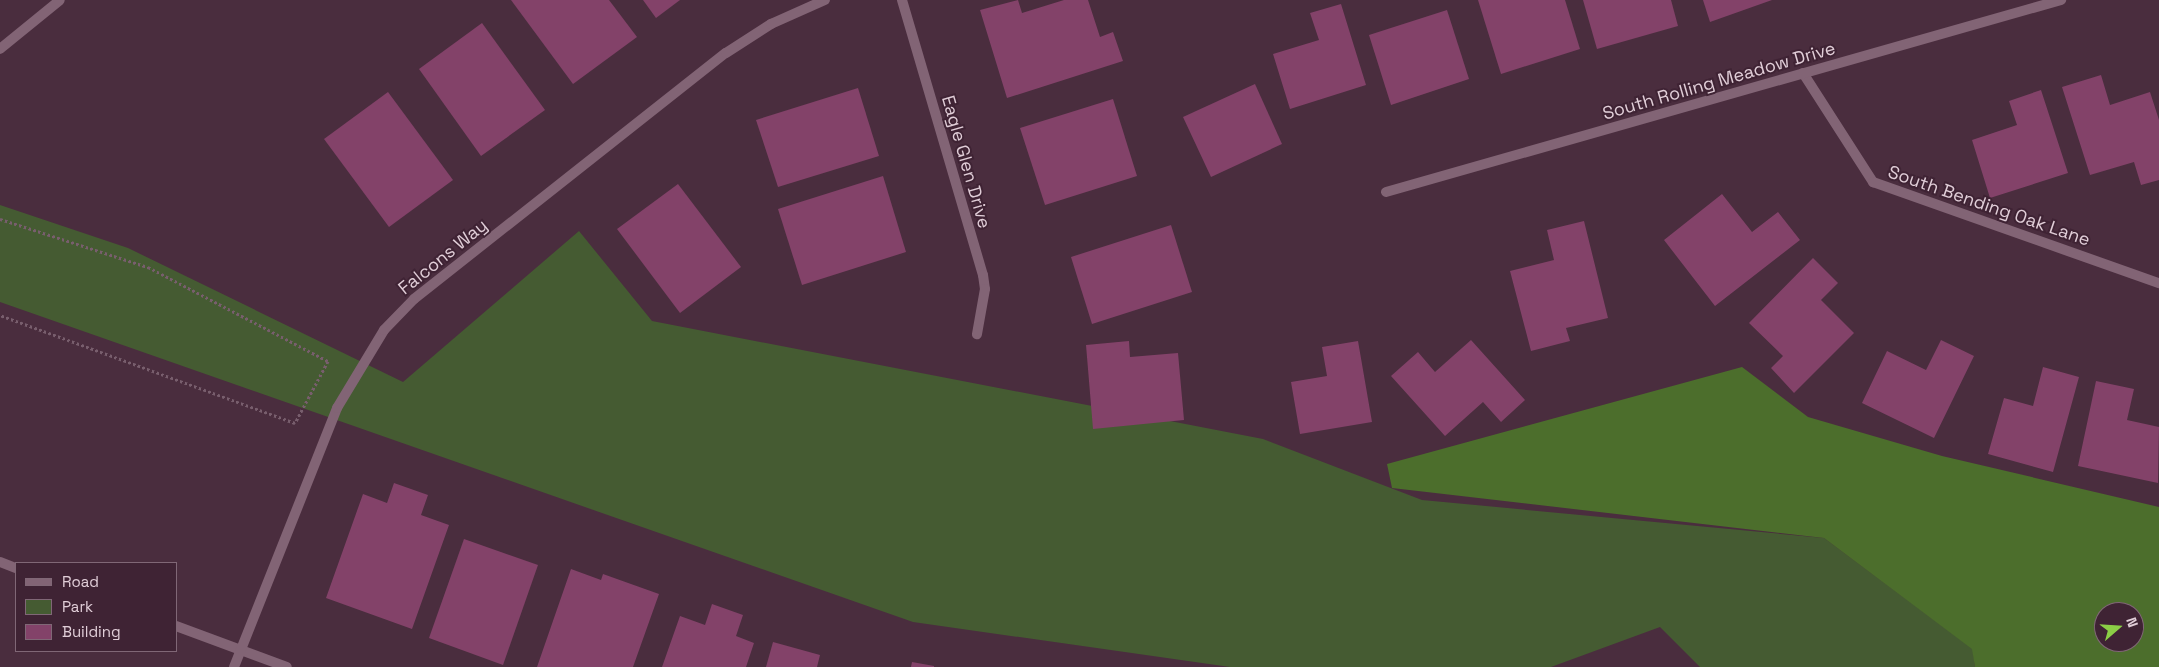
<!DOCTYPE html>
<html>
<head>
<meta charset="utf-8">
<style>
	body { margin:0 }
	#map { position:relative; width:2159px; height:667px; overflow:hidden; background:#4a2d3e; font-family:"Space Grotesk",sans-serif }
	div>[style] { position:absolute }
	.green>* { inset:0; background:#455b32 }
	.forest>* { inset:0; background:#4c6e2c }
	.building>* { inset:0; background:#834269 }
	.path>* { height:3px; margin-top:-1.5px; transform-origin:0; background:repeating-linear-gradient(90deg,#785e6d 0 2.5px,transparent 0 5px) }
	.street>* { height:10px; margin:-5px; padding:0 5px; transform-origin:5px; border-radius:5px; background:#826475 }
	span { translate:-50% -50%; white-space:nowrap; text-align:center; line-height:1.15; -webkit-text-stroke:4px #3f2334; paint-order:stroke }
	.street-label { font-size:18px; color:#e1ced8 }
	.legend { position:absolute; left:15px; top:562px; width:162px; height:90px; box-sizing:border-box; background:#3f2334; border:1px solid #806776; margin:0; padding:6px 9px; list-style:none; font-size:15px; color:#e1ced8 }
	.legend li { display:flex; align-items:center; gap:10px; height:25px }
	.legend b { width:25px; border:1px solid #806776 }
	.north { position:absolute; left:2094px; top:602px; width:50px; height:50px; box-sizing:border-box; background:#3f2334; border:1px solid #806776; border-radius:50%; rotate:71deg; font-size:14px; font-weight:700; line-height:20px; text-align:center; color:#e1ced8 }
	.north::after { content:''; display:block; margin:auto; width:18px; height:22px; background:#8bce46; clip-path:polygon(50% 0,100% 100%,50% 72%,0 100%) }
</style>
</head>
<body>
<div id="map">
	<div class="green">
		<div style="clip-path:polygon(0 205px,128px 248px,403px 382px,579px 231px,652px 321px,1263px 439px,1422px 500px,1824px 538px,1973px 649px,1975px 667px,1700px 667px,1660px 627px,1551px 667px,1230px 667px,913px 622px,0 302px)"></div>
	</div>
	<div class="forest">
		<div style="clip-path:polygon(evenodd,1742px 367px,1808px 417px,1942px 456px,2159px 507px,2159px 667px,1975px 667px,1972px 649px,1824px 538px,1392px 488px,1387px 464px,1742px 367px,2104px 612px,2134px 612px,2134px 642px,2104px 642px,2104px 612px)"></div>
	</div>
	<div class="building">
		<div style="clip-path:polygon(511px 0,609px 0,637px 37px,573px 84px)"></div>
		<div style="clip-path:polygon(643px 0,680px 0,656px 18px)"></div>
		<div style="clip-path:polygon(1018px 0,1022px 13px,1064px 0,1088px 0,1100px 37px,1113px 32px,1123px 61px,1007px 98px,980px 10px)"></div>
		<div style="clip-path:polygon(1478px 0,1565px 0,1580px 49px,1501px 74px)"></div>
		<div style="clip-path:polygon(1583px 0,1671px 0,1678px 26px,1597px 49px)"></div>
		<div style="clip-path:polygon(1703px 0,1772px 0,1710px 22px)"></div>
		<div style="clip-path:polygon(1341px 4px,1366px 85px,1290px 109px,1273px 54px,1319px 40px,1310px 13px)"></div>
		<div style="clip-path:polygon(1447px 10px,1469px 79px,1391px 105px,1369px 35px)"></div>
		<div style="clip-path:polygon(482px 23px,545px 110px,481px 156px,419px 69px)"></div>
		<div style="clip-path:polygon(2101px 75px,2110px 105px,2150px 92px,2159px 120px,2159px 180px,2141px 185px,2134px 162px,2090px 175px,2062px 87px)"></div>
		<div style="clip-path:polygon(1255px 84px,1282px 144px,1211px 177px,1183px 117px)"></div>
		<div style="clip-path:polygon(858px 88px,879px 156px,778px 187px,756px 120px)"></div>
		<div style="clip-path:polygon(2041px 90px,2068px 173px,1990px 198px,1972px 140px,2017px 125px,2009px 101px)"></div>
		<div style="clip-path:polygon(388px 92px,453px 180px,389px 227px,324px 139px)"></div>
		<div style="clip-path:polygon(1113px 99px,1137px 176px,1045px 205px,1020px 128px)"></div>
		<div style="clip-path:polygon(883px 176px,906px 252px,802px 285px,778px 209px)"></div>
		<div style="clip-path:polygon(678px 184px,741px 267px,680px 313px,617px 229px)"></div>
		<div style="clip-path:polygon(1722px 194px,1752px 232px,1778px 212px,1800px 240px,1715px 306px,1664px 240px)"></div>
		<div style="clip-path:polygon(1584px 221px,1608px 318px,1566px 328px,1570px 341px,1531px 351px,1510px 271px,1554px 260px,1547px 230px)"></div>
		<div style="clip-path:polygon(1171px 225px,1192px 292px,1092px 324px,1071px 257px)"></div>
		<div style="clip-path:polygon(1813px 258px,1838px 283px,1821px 300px,1854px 333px,1794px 393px,1771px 368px,1783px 356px,1749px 323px)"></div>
		<div style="clip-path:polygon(1471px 340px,1525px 400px,1501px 422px,1483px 402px,1445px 436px,1391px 376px,1418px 352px,1435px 372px)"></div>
		<div style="clip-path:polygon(1941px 340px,1974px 356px,1934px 438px,1862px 403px,1887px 351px,1926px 370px)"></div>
		<div style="clip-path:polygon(1129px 341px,1130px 357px,1178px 353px,1184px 420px,1093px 429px,1086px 345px)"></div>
		<div style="clip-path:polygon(1358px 341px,1372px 422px,1300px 434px,1291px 382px,1327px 376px,1322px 347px)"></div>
		<div style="clip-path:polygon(2043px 367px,2079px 377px,2053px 472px,1988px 454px,2004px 398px,2033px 406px)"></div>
		<div style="clip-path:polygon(2096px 381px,2134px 389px,2127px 420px,2159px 427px,2158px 483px,2078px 466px)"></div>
		<div style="clip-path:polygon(394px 483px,428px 495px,421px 515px,449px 525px,412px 629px,326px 598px,363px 494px,387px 503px)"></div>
		<div style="clip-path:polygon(464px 539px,538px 565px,503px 665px,429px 638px)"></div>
		<div style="clip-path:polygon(571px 569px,601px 580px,603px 574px,659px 594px,633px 667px,537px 667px)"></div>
		<div style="clip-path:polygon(712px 604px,743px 615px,736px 636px,754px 643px,746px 667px,662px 667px,680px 616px,705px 625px)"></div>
		<div style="clip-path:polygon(773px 642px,820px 655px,817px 667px,766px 667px)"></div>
		<div style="clip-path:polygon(912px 662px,934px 666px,934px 667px,911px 667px)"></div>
	</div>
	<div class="path">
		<div style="left:0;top:219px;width:156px;rotate:18deg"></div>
		<div style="left:148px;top:267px;width:203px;rotate:27.6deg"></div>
		<div style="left:328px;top:361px;width:70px;rotate:118deg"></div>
		<div style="left:295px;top:423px;width:314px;rotate:-159.9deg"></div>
	</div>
	<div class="street">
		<div style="left:902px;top:0;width:287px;rotate:73.6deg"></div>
		<div style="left:983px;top:275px;width:14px;rotate:82deg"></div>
		<div style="left:985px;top:289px;width:46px;rotate:100.1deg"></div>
		<div style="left:0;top:49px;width:77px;rotate:-39.2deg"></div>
		<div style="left:1803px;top:73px;width:130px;rotate:57.3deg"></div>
		<div style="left:1873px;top:182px;width:303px;rotate:19.5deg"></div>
		<div style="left:1386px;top:192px;width:702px;rotate:-15.88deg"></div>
		<div style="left:0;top:562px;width:17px;rotate:21deg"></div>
		<div style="left:176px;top:626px;width:118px;rotate:20.3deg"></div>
		<div style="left:234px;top:667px;width:279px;rotate:-68.3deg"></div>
		<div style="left:337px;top:408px;width:91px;rotate:-58.9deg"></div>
		<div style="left:384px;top:330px;width:43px;rotate:-45.9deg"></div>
		<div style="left:414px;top:299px;width:397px;rotate:-38.3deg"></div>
		<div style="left:726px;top:53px;width:54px;rotate:-32.8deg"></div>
		<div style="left:771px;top:24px;width:59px;rotate:-24deg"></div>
	</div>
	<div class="street-label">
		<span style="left:1719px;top:81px;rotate:-16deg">South Rolling Meadow Drive</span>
		<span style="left:966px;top:162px;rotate:74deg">Eagle Glen Drive</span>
		<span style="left:1989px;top:206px;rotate:19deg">South Bending Oak Lane</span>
		<span style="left:443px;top:257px;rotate:-39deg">Falcons Way</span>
	</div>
	<ul class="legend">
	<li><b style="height:6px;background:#826475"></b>Road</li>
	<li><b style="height:14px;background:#455b32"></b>Park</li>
	<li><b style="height:14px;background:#834269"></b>Building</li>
	</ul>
	<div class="north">N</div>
</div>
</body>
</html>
